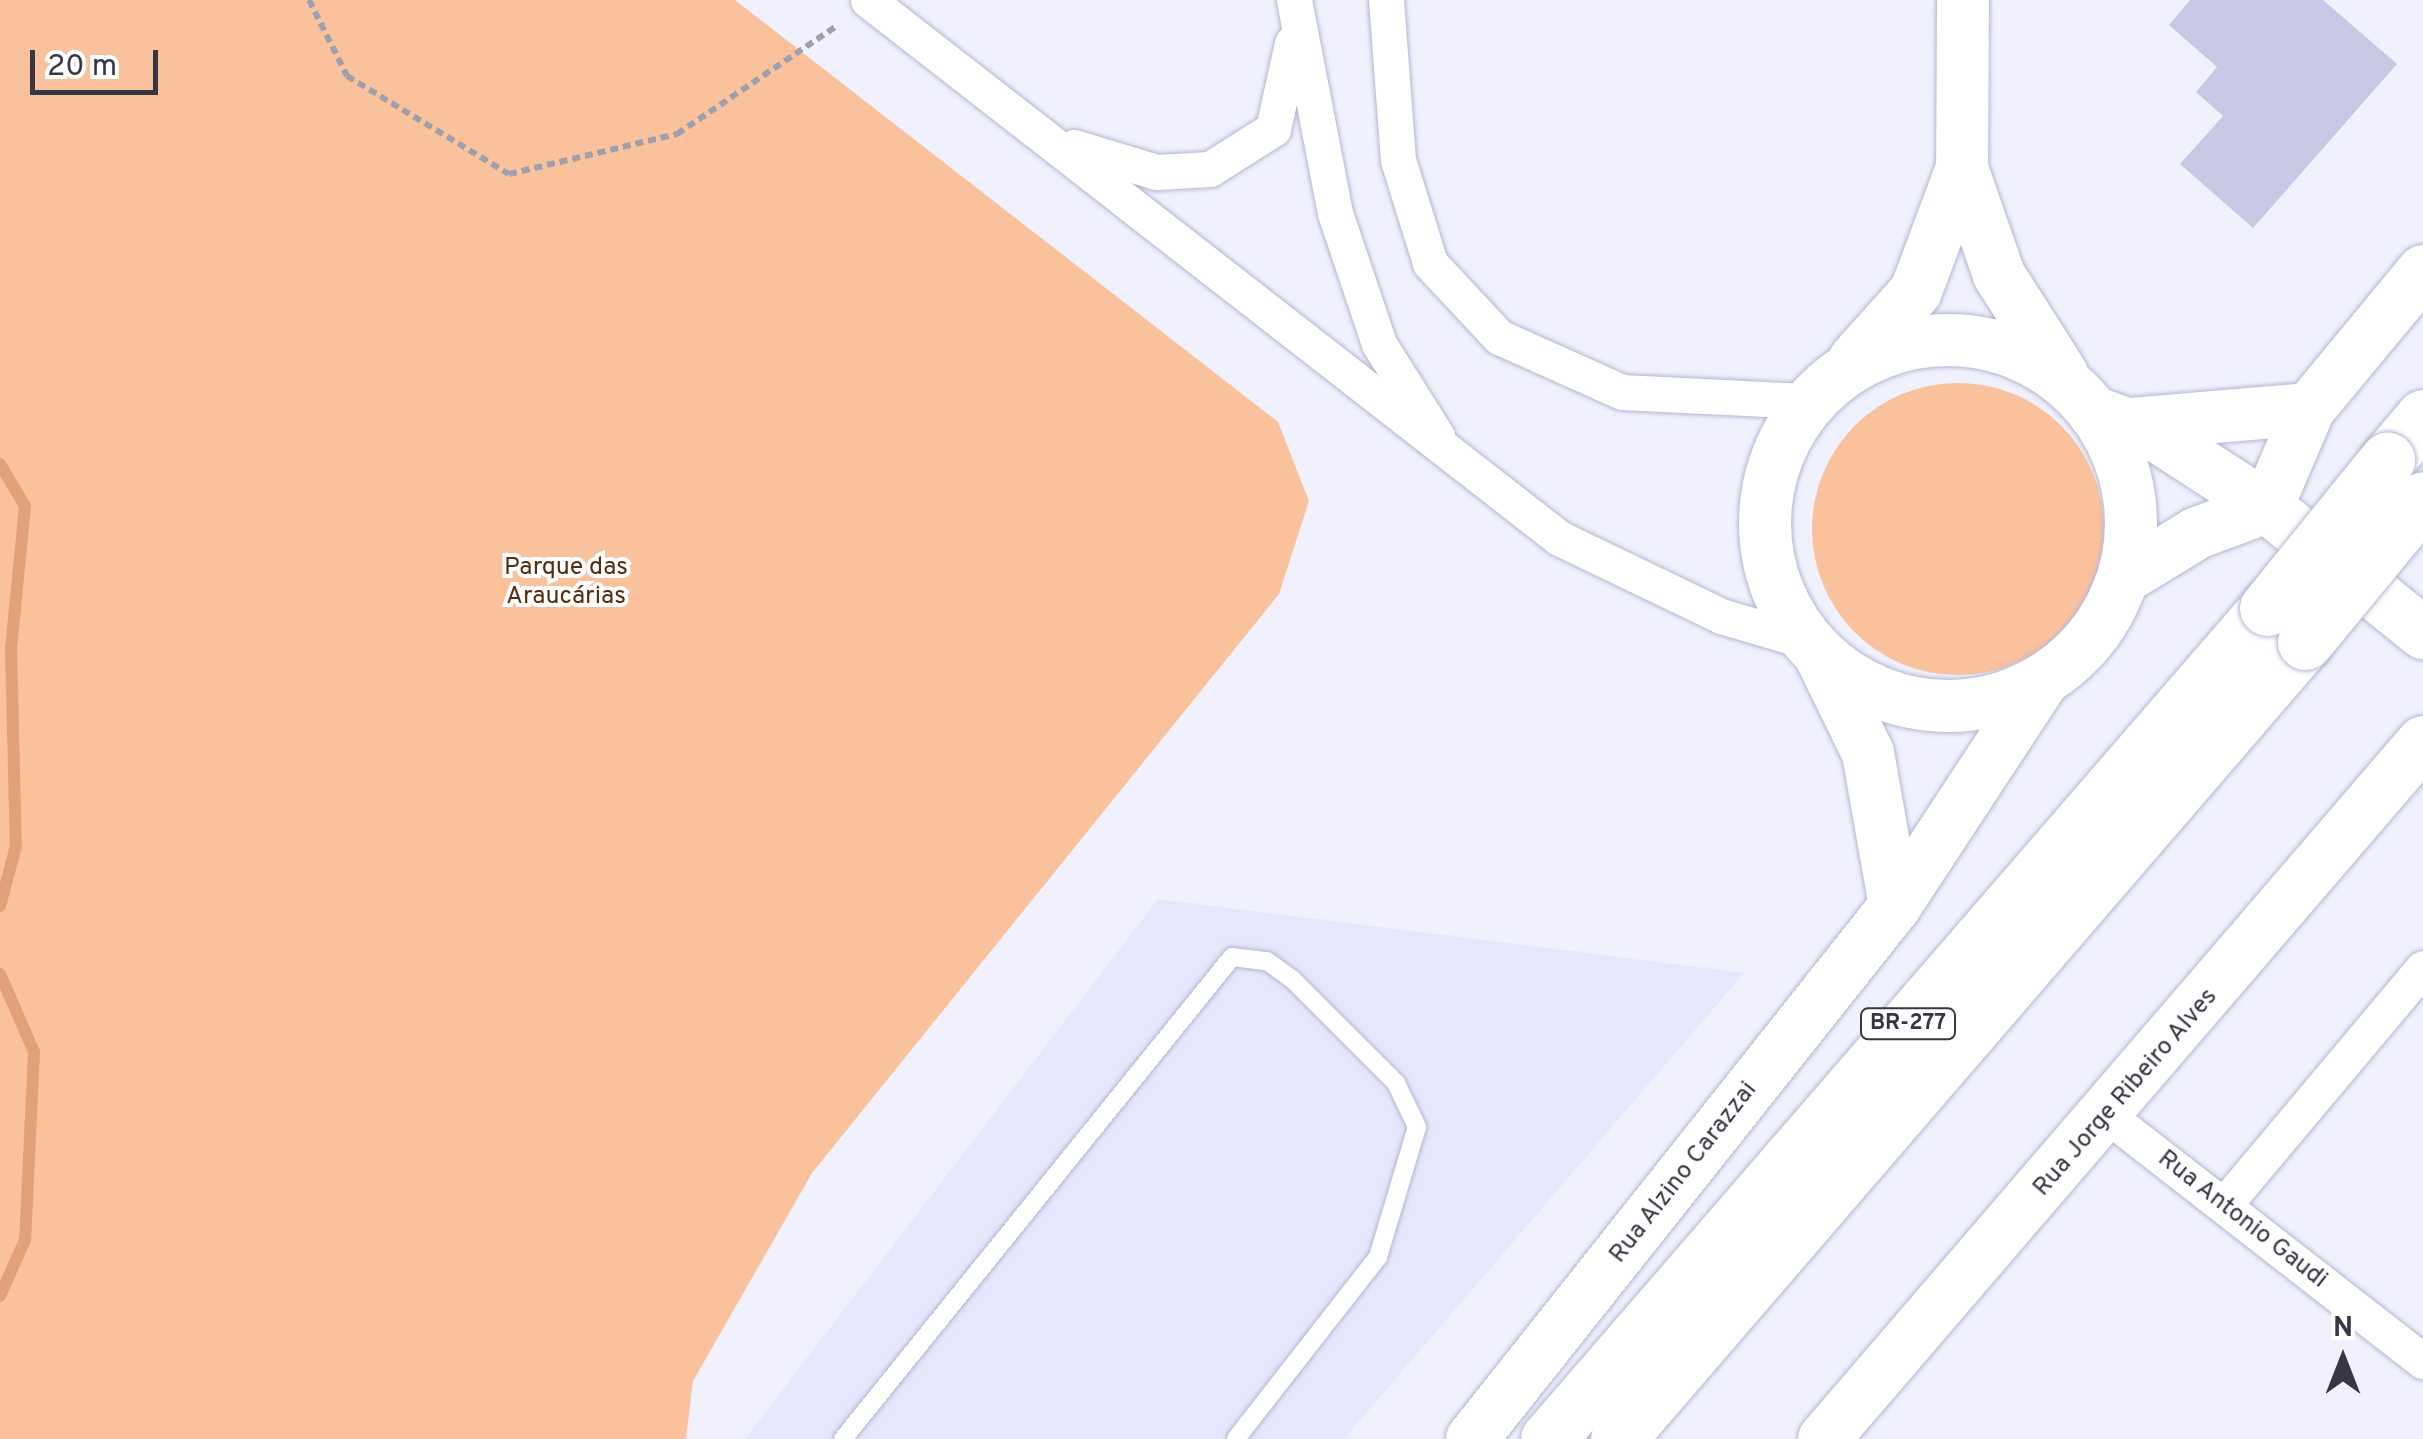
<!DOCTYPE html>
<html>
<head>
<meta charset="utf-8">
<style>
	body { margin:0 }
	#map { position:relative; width:2423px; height:1439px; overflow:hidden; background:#f0f1fd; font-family:Overpass,sans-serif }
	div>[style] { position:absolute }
	.built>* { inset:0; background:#e5e7fc }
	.green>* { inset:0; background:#fac19d }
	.round { border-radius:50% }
	.stream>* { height:12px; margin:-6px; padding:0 6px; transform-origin:6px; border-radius:6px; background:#e1a279 }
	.building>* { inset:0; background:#c6c8e4 }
	.path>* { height:6px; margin-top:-3px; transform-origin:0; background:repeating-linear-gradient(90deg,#9fa0ac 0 8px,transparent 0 13px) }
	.roads { filter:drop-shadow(0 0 2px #b4b6d2) drop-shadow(0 0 2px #b4b6d2) }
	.lane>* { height:18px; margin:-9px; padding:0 9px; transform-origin:9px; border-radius:9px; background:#fff }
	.street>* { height:35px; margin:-17.5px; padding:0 17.5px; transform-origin:17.5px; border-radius:17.5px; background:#fff }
	.secondary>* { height:52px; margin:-26px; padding:0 26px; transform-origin:26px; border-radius:26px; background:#fff }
	.secondary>.ring { margin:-26px; padding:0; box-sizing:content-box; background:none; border:52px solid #fff; border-radius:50% }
	.highway>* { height:55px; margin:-27.5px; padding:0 27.5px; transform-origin:27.5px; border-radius:27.5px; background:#fff }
	.bridges { filter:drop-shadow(0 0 2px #b4b6d2) drop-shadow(0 0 2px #b4b6d2) }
	.highway-bridge>* { height:55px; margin:-27.5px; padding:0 27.5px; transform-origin:27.5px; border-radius:27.5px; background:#fff }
	span { translate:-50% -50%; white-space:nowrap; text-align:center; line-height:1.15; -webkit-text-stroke:8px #fff; paint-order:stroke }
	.shield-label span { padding:2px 8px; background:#fff; border:2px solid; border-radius:8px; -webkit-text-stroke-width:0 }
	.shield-label { font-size:22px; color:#363742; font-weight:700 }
	.park-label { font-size:25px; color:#552c0d }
	.street-label { font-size:25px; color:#363742 }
	.north { position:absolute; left:2293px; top:1309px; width:100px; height:100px; -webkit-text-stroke:8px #fff; paint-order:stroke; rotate:0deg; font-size:28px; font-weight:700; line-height:40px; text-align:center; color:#363742 }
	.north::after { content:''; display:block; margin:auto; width:35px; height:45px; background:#363742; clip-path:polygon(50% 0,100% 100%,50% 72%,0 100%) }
	.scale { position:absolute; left:30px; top:50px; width:128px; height:45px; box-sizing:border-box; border:5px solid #363742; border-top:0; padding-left:12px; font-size:30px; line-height:35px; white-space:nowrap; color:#363742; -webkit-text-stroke:8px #fff; paint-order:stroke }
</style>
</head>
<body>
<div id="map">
	<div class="built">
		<div style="clip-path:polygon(1158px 899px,1744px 973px,1344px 1439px,745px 1439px)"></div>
	</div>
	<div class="green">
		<div style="clip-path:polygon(0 0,735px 0,1278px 422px,1309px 501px,1279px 594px,812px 1173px,693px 1381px,686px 1439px,0 1439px)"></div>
		<div class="round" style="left:1812px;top:383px;width:292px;height:292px"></div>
	</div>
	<div class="stream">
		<div style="left:0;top:464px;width:49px;rotate:59.2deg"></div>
		<div style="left:25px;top:506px;width:143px;rotate:95.6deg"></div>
		<div style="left:11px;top:648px;width:198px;rotate:88.6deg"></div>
		<div style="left:16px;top:846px;width:62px;rotate:104.9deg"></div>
		<div style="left:0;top:974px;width:85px;rotate:66.4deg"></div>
		<div style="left:34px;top:1052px;width:188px;rotate:92.7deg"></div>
		<div style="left:25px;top:1240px;width:61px;rotate:114.1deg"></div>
	</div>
	<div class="building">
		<div style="clip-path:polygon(2190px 0,2323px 0,2397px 64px,2253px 228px,2180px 164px,2223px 116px,2196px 92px,2217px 67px,2169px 25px)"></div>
	</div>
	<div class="path">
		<div style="left:309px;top:0;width:85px;rotate:63.4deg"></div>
		<div style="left:347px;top:76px;width:189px;rotate:31.2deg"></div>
		<div style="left:509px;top:174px;width:173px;rotate:-13.4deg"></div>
		<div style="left:677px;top:134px;width:194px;rotate:-34.1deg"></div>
	</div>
	<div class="roads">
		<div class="lane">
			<div style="left:843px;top:1439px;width:619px;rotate:-51.09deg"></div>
			<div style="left:1232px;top:957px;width:35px;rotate:7deg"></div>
			<div style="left:1267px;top:961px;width:32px;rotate:36deg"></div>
			<div style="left:1293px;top:980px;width:146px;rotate:45deg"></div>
			<div style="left:1396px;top:1083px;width:49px;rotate:64.5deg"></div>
			<div style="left:1417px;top:1127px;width:136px;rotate:106.7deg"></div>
			<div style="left:1378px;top:1257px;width:231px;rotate:128deg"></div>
		</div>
		<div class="street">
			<div style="left:868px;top:0;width:876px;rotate:37.9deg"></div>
			<div style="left:1559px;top:538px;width:180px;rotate:25.7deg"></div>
			<div style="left:1721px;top:616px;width:89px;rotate:16.4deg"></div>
			<div style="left:1294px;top:0;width:217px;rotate:79.1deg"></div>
			<div style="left:1335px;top:213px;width:138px;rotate:71.4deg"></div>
			<div style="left:1379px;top:344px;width:109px;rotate:57.8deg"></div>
			<div style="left:1386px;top:0;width:160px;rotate:85.7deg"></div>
			<div style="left:1398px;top:160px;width:108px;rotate:72.7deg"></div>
			<div style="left:1430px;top:263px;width:101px;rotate:47deg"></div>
			<div style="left:1499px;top:337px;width:135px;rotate:24.1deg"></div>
			<div style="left:1622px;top:392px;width:187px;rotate:2.8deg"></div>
			<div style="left:1074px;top:147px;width:87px;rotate:16.8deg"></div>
			<div style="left:1157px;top:172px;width:53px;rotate:-3.2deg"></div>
			<div style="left:1210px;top:169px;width:75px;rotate:-32.4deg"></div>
			<div style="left:1273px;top:129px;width:88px;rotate:-77.5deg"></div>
			<div style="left:2108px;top:1116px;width:399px;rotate:37.9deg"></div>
			<div style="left:2224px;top:1205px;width:309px;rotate:-50deg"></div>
		</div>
		<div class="secondary">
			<div style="left:1963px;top:0;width:168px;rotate:90.3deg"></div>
			<div style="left:1962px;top:168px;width:113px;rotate:70.9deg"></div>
			<div style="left:1999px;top:275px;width:117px;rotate:57.5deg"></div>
			<div class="ring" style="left:1765px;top:340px;width:314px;height:314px"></div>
			<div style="left:1855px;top:359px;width:91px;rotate:-48.1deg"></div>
			<div style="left:1916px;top:291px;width:131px;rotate:-69.5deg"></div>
			<div style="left:2096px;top:413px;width:62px;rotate:19.9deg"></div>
			<div style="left:2154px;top:434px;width:135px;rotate:32.9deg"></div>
			<div style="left:2267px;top:507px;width:201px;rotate:38.9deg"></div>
			<div style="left:2131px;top:424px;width:179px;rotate:-4.8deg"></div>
			<div style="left:2267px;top:507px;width:107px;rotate:-66.8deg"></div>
			<div style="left:2309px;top:409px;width:179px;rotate:-50.4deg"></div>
			<div style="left:2125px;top:577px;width:84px;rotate:-31.4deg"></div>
			<div style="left:2197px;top:533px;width:75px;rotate:-20.4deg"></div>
			<div style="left:1821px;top:657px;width:107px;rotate:63.9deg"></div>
			<div style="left:1868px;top:753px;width:155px;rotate:80deg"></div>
			<div style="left:1472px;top:1439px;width:680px;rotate:-51.56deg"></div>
			<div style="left:1895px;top:906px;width:268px;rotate:-56.7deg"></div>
			<div style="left:1824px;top:1439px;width:919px;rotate:-49.32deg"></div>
		</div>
		<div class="highway">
			<div style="left:2387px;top:460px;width:56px;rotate:-50.1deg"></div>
			<div style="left:1548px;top:1439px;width:1099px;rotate:-49.13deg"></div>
			<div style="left:1618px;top:1439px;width:1052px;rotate:-49.24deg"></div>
		</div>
	</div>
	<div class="bridges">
		<div class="highway-bridge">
			<div style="left:2267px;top:608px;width:191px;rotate:-51deg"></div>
			<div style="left:2305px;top:642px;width:185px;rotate:-50.5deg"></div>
		</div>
	</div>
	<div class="shield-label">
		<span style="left:1908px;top:1024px">BR-277</span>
	</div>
	<div class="park-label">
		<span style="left:566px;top:583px">Parque das<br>Araucárias</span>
	</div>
	<div class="street-label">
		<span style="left:2126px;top:1093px;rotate:-49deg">Rua Jorge Ribeiro Alves</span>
		<span style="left:1684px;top:1173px;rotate:-52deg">Rua Alzino Carazzai</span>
		<span style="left:2242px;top:1220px;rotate:38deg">Rua Antonio Gaudi</span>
	</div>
	<div class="north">N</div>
	<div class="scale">20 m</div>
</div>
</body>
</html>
